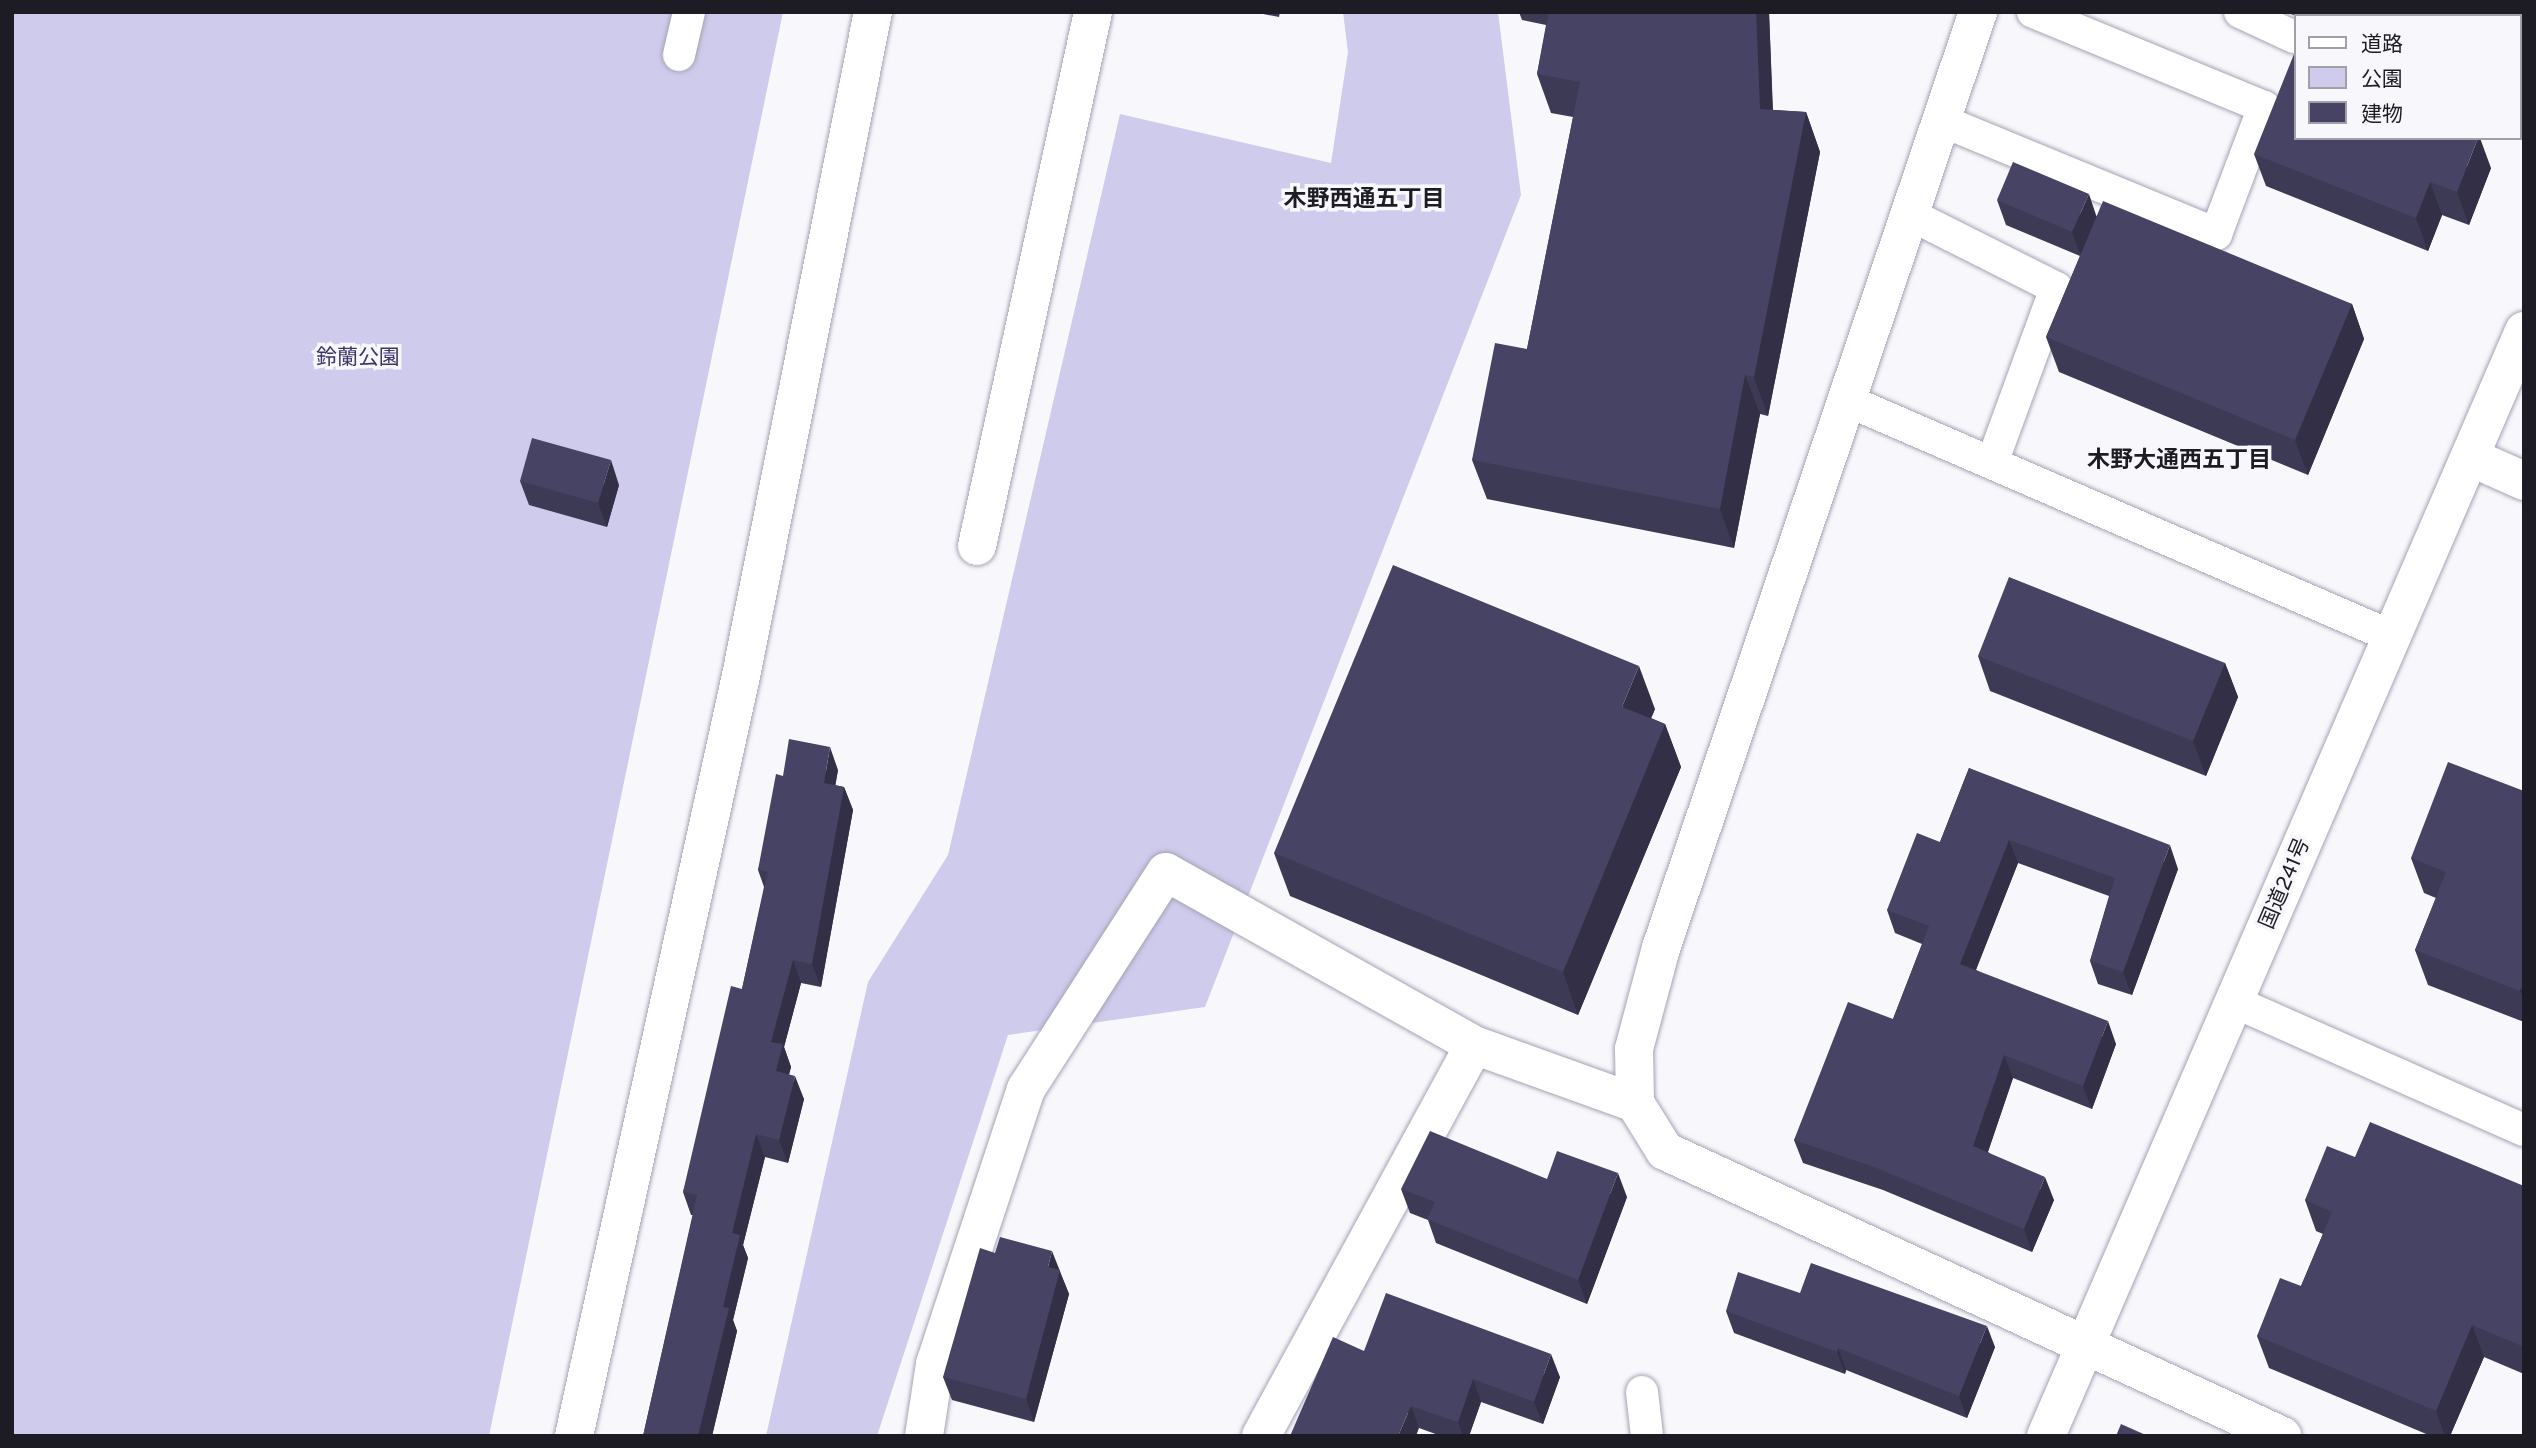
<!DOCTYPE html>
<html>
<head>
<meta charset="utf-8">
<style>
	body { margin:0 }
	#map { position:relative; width:2536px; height:1448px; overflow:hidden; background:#f8f8fc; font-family:Overpass,"Noto Sans JP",sans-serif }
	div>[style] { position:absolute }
	.green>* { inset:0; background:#cecbec }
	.roads { filter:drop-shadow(0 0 2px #a4a3b6) drop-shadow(0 0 2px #a4a3b6) }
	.service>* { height:32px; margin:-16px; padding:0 16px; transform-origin:16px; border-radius:16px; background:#fff }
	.pedestrian>* { height:38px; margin:-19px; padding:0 19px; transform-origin:19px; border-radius:19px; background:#fff }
	.minor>* { height:38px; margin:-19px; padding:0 19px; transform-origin:19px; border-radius:19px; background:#fff }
	.trunk>* { height:38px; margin:-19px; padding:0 19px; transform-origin:19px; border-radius:19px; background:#fff }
	.wall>* { inset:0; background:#3d3a56 }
	.shaded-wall>* { inset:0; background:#322f46 }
	.building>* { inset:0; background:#474364 }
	span { translate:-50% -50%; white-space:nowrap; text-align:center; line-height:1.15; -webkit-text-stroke:7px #f8f8fc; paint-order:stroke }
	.park-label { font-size:21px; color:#3c3366 }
	.street-label { font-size:21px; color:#1d1c24 }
	.neighbourhood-label { font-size:23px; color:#1d1c24; font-weight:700 }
	.frame { position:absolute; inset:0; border:14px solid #1d1c24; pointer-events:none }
	.legend { position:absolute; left:2294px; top:14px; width:228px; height:126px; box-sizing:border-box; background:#f8f8fc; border:2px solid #a0a0a6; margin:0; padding:9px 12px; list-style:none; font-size:21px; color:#1d1c24 }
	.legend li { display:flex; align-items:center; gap:14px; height:35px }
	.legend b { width:35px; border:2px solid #a0a0a6 }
</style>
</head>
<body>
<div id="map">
	<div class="green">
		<div style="clip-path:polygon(12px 12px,783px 12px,489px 1436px,12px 1436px)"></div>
		<div style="clip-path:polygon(1343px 12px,1498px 12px,1521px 195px,1205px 1007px,1008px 1035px,877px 1436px,766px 1436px,868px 982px,948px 855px,1120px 114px,1331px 163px,1348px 52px)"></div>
	</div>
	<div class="roads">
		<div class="service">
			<div style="left:2240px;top:12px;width:60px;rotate:24.8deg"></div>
			<div style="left:679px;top:55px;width:44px;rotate:-76.9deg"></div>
			<div style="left:1940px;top:120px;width:299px;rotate:22.4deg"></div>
			<div style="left:2216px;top:234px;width:136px;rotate:-69.3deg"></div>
			<div style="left:2264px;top:107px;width:250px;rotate:-157.6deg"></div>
			<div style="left:1909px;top:214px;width:165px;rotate:26.7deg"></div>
			<div style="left:2056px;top:288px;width:186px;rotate:110.1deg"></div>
			<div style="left:1846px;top:400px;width:596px;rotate:23.43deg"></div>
			<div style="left:2235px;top:1002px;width:316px;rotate:23.9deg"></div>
			<div style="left:1642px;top:1392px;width:44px;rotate:83.5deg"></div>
		</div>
		<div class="pedestrian">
			<div style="left:977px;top:546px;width:546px;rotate:-77.74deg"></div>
		</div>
		<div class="minor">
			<div style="left:1978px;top:12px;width:988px;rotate:108.71deg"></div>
			<div style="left:1661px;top:948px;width:105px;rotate:105deg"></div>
			<div style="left:1634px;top:1049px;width:54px;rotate:88.9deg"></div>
			<div style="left:1635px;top:1103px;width:57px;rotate:58deg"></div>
			<div style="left:1665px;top:1151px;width:680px;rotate:24.79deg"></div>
			<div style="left:2470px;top:457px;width:59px;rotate:24deg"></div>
			<div style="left:574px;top:1436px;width:778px;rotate:-77.61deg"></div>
			<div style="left:741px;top:676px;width:677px;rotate:-78.76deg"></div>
			<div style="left:924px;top:1436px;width:73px;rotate:-81.3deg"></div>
			<div style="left:935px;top:1364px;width:290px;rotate:-71.7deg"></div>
			<div style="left:1026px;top:1089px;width:258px;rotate:-57.2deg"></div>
			<div style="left:1166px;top:872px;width:353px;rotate:29.3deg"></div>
			<div style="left:1474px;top:1045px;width:171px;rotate:19.8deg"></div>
			<div style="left:1261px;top:1436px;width:445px;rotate:-61.4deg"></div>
		</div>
		<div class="trunk">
			<div style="left:2046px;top:1436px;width:1204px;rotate:-66.61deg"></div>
		</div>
	</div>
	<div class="wall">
		<div style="clip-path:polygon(1253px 12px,1280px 12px,1279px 17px)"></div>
		<div style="clip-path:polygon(1519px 12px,1769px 12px,1773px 110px,1806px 112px,1820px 152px,1768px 416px,1760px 414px,1734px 548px,1487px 499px,1472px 460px,1527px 349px,1573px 117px,1551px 113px,1537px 74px,1546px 25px,1522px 20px)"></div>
		<div style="clip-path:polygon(2286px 12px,2497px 12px,2495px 16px,2296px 16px)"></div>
		<div style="clip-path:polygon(2254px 154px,2491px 168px,2469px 225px,2442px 215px,2428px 251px,2266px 186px)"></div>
		<div style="clip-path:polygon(1997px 200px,2097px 216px,2352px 304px,2364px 339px,2308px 475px,2059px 372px,2046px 337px,2080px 256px,2006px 225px)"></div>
		<div style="clip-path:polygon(520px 481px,619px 485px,607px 527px,529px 505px)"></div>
		<div style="clip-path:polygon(1978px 656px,2225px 663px,2238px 697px,2206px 776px,1990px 691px)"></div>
		<div style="clip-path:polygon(1655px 709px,1651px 718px,1665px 724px,1681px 767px,1578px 1015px,1290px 896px,1274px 853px)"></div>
		<div style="clip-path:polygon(1969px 768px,2178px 869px,2132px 995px,2098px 984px,2090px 961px,2109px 896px,2018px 863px,1976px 970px,2116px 1044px,2092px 1109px,2013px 1078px,1988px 1152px,2054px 1200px,2032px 1252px,1883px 1190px,1803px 1163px,1794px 1140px,1893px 1019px,1922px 944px,1895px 933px,1887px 910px,1940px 842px)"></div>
		<div style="clip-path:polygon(838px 770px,835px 785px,844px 787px,853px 810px,821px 987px,801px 983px,784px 1047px,791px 1067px,789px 1074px,804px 1099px,788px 1163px,765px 1157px,743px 1245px,748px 1258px,733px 1320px,737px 1331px,712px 1436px,643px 1436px,693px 1215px,691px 1215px,683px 1192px,742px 989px,764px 887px,758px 870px,783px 776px)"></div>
		<div style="clip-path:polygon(2524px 791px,2524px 1022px,2428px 985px,2415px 950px,2436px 898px,2424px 893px,2411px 858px)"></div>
		<div style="clip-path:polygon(2355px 1157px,2524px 1186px,2524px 1374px,2484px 1357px,2450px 1436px,2431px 1436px,2269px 1368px,2257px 1336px,2301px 1286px,2323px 1234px,2316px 1231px,2305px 1200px)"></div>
		<div style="clip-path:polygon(1547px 1179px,1627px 1197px,1587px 1304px,1436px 1243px,1428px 1220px,1410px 1213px,1401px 1189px)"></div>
		<div style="clip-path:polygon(1059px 1270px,1069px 1294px,1034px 1422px,952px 1400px,943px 1377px)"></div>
		<div style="clip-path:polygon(1800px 1293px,1995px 1347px,1967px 1418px,1846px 1370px,1845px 1374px,1734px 1333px,1726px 1311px)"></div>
		<div style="clip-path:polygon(1364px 1351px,1560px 1377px,1543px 1424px,1481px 1402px,1469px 1436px,1441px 1436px,1419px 1428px)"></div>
	</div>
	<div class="shaded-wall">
		<div style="clip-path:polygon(1756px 12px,1769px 12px,1774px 148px,1760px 109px)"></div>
		<div style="clip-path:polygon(2471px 12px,2497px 12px,2495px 16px,2469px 16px)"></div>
		<div style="clip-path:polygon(1806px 112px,1820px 152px,1768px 416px,1754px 377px)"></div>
		<div style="clip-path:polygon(2478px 138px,2480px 138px,2491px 168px,2469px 225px,2457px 192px)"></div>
		<div style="clip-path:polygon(2430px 182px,2442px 215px,2428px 251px,2416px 218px)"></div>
		<div style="clip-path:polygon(2089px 194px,2097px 218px,2081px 256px,2072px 232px)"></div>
		<div style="clip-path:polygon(2352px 304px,2364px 339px,2308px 475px,2295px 440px)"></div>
		<div style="clip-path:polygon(1745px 375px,1760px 414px,1734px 548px,1720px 509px)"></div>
		<div style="clip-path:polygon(611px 460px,619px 485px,607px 527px,598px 503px)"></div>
		<div style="clip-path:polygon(2225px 663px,2238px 697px,2206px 776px,2193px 741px)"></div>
		<div style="clip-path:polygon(1639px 666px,1655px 709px,1638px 750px,1622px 707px)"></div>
		<div style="clip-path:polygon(1665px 724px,1681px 767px,1578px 1015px,1563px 972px)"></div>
		<div style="clip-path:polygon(830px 747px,838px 770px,832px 806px,824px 783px)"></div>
		<div style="clip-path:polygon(844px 787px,853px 810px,821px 987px,812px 964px)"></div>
		<div style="clip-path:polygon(2009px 840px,2018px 863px,1969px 987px,1960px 964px)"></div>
		<div style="clip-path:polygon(2170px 845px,2178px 869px,2132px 995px,2123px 972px)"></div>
		<div style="clip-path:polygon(793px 960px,801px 983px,784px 1047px,791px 1067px,784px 1094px,776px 1071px,771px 1042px)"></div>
		<div style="clip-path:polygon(2524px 983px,2524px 1000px,2520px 991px)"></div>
		<div style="clip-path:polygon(2108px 1021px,2116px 1044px,2092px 1109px,2083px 1086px)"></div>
		<div style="clip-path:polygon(2004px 1055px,2013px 1078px,1982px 1169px,1973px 1146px)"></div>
		<div style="clip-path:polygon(795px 1076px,804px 1099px,788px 1163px,779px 1140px)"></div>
		<div style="clip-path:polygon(756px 1134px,765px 1157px,743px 1245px,748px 1258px,733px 1320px,737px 1331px,712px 1436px,698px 1436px,723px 1307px,732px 1233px)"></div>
		<div style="clip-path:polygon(1618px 1173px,1627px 1197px,1587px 1304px,1578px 1280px)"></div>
		<div style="clip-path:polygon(2045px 1177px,2054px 1200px,2032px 1252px,2024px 1229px)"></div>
		<div style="clip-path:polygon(1052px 1251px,1069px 1294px,1034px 1422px,1026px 1399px,1048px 1267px)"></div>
		<div style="clip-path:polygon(2472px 1325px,2484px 1357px,2450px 1436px,2445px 1436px,2436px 1411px)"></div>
		<div style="clip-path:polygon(1987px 1326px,1995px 1347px,1967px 1418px,1959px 1396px)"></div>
		<div style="clip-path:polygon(1838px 1348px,1846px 1370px,1845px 1374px,1837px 1352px)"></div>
		<div style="clip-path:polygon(1551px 1354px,1560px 1377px,1543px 1424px,1534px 1402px)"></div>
		<div style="clip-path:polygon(1473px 1379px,1481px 1402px,1469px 1436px,1463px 1436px,1458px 1422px)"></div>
		<div style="clip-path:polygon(1411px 1406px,1419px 1428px,1416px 1436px,1398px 1436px)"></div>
	</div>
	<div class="building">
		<div style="clip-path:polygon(1549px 12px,1756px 12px,1760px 109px,1806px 112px,1754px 377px,1745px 375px,1720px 509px,1472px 460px,1495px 343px,1527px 349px,1580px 82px,1537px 74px)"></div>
		<div style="clip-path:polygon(2311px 12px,2471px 12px,2469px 16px,2309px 16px)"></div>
		<div style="clip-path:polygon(2296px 49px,2296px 138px,2478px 138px,2457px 192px,2430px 182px,2416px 218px,2254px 154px)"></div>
		<div style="clip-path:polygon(2013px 162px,2089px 194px,2072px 232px,1997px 200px)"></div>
		<div style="clip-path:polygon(2103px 201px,2352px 304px,2295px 440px,2046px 337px)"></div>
		<div style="clip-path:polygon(532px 438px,611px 460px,598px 503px,520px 481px)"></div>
		<div style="clip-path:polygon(1393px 565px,1639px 666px,1622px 707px,1665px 724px,1563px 972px,1274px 853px)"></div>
		<div style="clip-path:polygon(2009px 577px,2225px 663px,2193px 741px,1978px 656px)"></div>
		<div style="clip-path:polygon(789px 739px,830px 747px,824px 783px,844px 787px,812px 964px,793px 960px,771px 1042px,783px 1044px,776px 1071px,795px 1076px,779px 1140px,756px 1134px,732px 1233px,740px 1235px,723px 1307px,729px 1308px,698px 1436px,643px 1436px,697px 1195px,683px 1192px,731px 986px,742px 989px,768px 872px,758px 870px,776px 774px,783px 776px)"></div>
		<div style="clip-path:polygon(2448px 762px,2524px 791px,2524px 983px,2520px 991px,2415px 950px,2446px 872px,2411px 858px)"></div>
		<div style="clip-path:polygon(1969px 768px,2170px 845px,2123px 972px,2090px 961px,2115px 878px,2009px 840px,1960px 964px,2108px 1021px,2083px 1086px,2004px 1055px,1973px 1146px,2045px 1177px,2024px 1229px,1874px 1167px,1794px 1140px,1848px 1002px,1893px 1019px,1929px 926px,1887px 910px,1917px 833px,1940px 842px)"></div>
		<div style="clip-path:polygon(2370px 1122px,2524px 1186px,2524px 1347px,2472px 1325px,2436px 1411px,2257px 1336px,2280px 1278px,2301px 1286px,2332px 1212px,2305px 1200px,2327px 1146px,2355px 1157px)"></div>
		<div style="clip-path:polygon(1430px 1131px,1547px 1179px,1557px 1151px,1618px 1173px,1578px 1280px,1427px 1219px,1435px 1202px,1401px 1189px)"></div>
		<div style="clip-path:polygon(1000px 1237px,1052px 1251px,1048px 1267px,1060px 1270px,1026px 1399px,943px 1377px,980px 1248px,995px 1253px)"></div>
		<div style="clip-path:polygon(1811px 1263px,1987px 1326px,1959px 1396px,1838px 1348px,1837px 1352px,1726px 1311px,1738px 1272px,1800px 1293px)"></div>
		<div style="clip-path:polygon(1386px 1293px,1551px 1354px,1534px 1402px,1473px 1379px,1458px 1422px,1411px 1406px,1398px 1436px,1290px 1436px,1333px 1337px,1364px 1351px)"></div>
		<div style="clip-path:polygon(2121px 1424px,2148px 1436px,2116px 1436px)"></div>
	</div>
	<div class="park-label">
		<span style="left:358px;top:359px">鈴蘭公園</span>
	</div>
	<div class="street-label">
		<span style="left:2286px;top:884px;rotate:-67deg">国道241号</span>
	</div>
	<div class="neighbourhood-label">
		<span style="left:1364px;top:201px">木野西通五丁目</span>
		<span style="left:2179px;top:462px">木野大通西五丁目</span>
	</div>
	<div class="frame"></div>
	<ul class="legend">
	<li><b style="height:9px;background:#fff"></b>道路</li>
	<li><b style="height:19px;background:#cecbec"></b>公園</li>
	<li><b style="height:19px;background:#474364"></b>建物</li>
	</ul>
</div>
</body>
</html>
